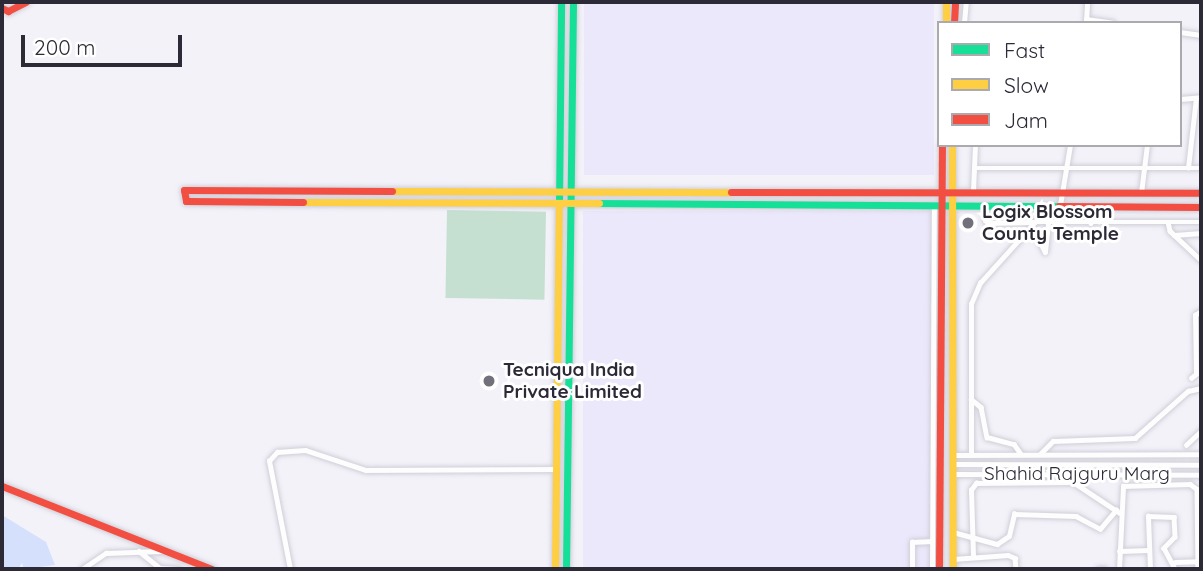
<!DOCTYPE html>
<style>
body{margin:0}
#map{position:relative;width:1203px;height:571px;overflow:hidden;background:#f3f2f9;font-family:Quicksand,sans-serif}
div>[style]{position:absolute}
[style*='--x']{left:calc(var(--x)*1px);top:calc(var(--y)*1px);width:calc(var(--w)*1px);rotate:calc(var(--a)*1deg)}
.built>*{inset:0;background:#ebe8fc;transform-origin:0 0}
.green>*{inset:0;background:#c5e0d1;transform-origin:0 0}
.water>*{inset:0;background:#d4e0fc}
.roads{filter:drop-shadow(0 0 2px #d0ced7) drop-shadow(0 0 2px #d0ced7)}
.street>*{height:4.5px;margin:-2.25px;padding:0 2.25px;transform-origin:2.25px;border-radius:2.25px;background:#fdfdfe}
.fast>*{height:7px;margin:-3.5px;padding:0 3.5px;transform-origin:3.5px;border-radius:3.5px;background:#16e098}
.slow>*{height:7px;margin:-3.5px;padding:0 3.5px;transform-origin:3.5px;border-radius:3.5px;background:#ffcf43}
.jam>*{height:7px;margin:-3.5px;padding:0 3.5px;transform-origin:3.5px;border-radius:3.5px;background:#f24e42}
.dots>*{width:19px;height:19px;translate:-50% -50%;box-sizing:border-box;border:4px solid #fff;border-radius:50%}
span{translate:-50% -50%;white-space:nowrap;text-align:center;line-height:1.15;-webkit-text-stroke:6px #fff;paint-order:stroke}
.poi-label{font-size:19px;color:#2c2a36;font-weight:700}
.left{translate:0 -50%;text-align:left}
.street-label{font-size:19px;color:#2c2a36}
.frame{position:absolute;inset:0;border:4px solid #2c2a36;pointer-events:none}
.legend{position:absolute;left:937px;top:21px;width:245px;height:126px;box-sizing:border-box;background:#fff;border:2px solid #abaaaf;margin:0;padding:9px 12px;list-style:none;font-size:21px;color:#2c2a36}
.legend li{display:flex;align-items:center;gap:14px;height:35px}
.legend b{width:35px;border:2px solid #abaaaf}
.scale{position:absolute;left:21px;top:35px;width:161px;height:32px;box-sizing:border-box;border:4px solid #2c2a36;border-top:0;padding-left:9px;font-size:21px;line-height:24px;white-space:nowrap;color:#2c2a36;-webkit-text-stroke:5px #fff;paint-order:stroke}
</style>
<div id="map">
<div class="built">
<div style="left:584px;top:2px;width:350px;height:173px"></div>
<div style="left:583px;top:211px;width:348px;height:358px"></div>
</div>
<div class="green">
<div style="left:447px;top:210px;width:99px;height:88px;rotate:1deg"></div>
</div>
<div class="water">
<div style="clip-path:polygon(2px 515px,46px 542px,55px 565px,24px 569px,22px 563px,18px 569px,2px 569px)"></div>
</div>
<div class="roads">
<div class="street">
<div style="--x:1086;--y:19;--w:27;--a:8"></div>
<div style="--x:964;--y:23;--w:21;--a:-85"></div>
<div style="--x:1086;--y:23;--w:21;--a:-87"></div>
<div style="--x:1180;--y:32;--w:21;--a:8"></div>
<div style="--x:1180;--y:99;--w:21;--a:-5"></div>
<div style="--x:974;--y:168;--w:227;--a:0"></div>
<div style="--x:1188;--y:168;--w:70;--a:-83.5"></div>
<div style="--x:973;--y:191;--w:46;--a:-87.5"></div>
<div style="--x:1141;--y:193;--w:48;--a:-82.9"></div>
<div style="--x:1060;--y:205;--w:61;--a:-80.5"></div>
<div style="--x:1091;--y:206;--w:17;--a:90"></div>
<div style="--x:985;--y:221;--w:15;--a:-86"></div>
<div style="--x:1099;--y:222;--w:102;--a:0"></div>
<div style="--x:1168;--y:222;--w:9;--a:77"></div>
<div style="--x:1170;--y:231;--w:42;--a:43.1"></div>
<div style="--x:987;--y:223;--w:47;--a:-1.2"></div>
<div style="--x:1032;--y:225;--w:30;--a:64"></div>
<div style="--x:1045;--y:252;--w:30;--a:-84"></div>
<div style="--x:1174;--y:235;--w:27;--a:-4"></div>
<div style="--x:1191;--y:378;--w:6;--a:-39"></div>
<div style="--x:1196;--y:374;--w:59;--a:-91"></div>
<div style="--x:1195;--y:315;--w:7;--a:-34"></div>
<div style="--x:971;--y:399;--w:13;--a:39"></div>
<div style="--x:981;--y:407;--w:31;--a:79"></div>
<div style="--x:987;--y:437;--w:28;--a:15"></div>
<div style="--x:1014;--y:444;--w:12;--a:55"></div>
<div style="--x:1186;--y:445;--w:21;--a:-43"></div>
<div style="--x:1040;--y:454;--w:18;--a:-45"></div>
<div style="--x:1053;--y:441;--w:82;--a:-2.1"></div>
<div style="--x:1135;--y:438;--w:71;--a:-41.6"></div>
<div style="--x:1188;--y:391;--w:13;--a:-13"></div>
<div style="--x:952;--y:455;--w:249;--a:-0.2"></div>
<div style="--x:971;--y:455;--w:151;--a:-90"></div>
<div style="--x:971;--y:304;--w:23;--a:-67"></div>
<div style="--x:980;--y:283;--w:82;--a:-48"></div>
<div style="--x:1035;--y:222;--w:64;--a:0"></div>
<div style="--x:1099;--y:222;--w:15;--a:-90"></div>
<div style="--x:953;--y:464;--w:248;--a:0.2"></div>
<div style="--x:954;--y:474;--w:247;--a:0.2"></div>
<div style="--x:953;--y:532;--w:46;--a:15.3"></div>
<div style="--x:997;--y:544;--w:14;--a:-34"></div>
<div style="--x:1009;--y:536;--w:23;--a:-77"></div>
<div style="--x:1014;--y:514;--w:62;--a:1.8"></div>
<div style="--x:1076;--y:516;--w:27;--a:28"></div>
<div style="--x:1100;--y:529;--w:25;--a:-50"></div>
<div style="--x:139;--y:551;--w:27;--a:39"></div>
<div style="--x:160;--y:568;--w:19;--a:3"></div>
<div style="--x:1119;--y:551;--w:30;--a:-2"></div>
<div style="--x:973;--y:555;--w:65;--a:-91.8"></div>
<div style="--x:971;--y:490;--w:9;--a:-54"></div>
<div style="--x:976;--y:483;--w:97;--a:-0.6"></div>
<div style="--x:1073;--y:482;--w:56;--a:33.4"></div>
<div style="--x:953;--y:559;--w:55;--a:-4.2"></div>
<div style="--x:1008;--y:555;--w:8;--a:23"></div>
<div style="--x:1015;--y:558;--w:11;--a:85"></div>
<div style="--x:1175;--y:562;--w:23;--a:-2"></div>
<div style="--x:82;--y:569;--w:29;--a:-34"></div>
<div style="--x:106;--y:553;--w:55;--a:-2.1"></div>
<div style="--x:290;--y:569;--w:110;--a:-101"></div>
<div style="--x:269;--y:461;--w:12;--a:-48"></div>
<div style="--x:277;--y:452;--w:28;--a:-4"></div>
<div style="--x:305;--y:450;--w:64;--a:18.2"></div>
<div style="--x:366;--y:470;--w:190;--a:-0.3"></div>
<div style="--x:912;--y:569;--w:27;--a:-90"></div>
<div style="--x:912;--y:542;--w:20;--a:-3"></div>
<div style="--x:932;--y:569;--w:363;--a:-89.7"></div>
<div style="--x:1098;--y:569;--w:8;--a:0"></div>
<div style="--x:1119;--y:569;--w:83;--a:-87.2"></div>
<div style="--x:1123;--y:486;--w:67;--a:-1.7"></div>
<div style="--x:1190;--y:484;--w:9;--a:36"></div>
<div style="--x:1197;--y:489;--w:80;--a:89.3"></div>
<div style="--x:1150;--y:569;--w:53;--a:-92.2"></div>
<div style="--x:1148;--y:516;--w:26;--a:2"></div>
<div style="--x:1174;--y:517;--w:20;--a:87"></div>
<div style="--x:1175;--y:537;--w:16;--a:135"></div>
<div style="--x:1164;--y:548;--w:24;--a:62"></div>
</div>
<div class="fast">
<div style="--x:599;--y:203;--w:460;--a:0.4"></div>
<div style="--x:559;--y:205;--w:203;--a:-89.4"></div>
<div style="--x:566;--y:569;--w:567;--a:-89.29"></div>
</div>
<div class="slow">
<div style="--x:946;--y:2;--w:21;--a:90"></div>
<div style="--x:952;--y:145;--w:424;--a:89.9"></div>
<div style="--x:392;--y:191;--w:339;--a:0.2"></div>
<div style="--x:303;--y:202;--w:296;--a:0.2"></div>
<div style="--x:555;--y:569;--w:364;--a:-89.4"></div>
</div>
<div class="jam">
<div style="--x:2;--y:8;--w:7;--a:27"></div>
<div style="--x:8;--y:11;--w:20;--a:-27"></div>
<div style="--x:954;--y:23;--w:21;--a:-87"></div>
<div style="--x:731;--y:192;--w:470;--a:0.1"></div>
<div style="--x:303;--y:202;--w:117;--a:-179.5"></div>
<div style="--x:186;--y:201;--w:11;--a:-100"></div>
<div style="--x:184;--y:190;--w:208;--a:0.3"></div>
<div style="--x:1059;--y:206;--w:142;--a:0.4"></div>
<div style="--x:2;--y:486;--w:226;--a:21.6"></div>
<div style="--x:939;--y:569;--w:424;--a:-89.6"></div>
</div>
</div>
<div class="dots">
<div style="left:968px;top:223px;background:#72707a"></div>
<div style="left:489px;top:381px;background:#72707a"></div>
</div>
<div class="poi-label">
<span class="left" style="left:982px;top:223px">Logix Blossom<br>County Temple</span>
<span class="left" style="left:503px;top:381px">Tecniqua India<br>Private Limited</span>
</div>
<div class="street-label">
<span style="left:1077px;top:474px">Shahid Rajguru Marg</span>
</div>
<div class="frame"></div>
<ul class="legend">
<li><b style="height:9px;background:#16e098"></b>Fast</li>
<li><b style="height:9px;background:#ffcf43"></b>Slow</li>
<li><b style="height:9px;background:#f24e42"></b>Jam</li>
</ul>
<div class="scale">200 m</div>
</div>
